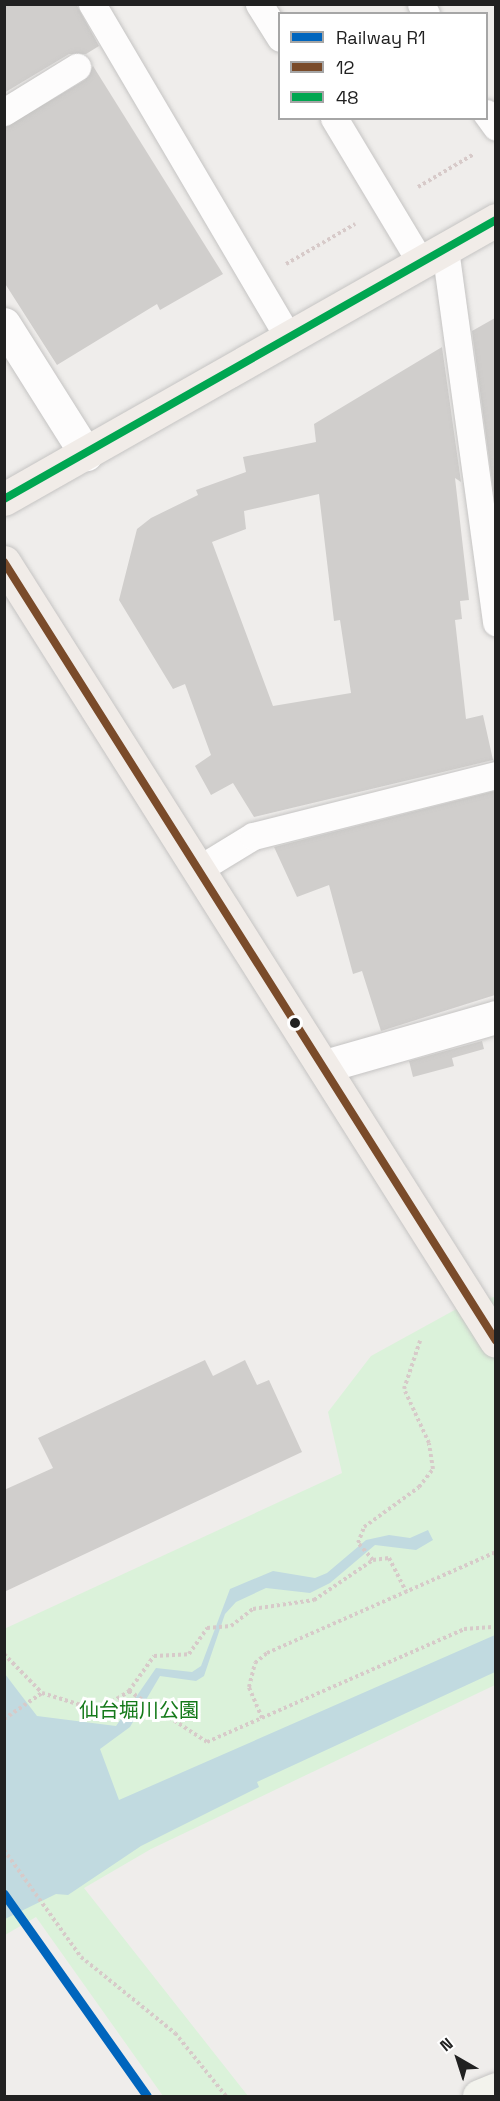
<!DOCTYPE html>
<meta charset="utf-8">
<style>
body{margin:0}
#map{position:relative;width:500px;height:2101px;overflow:hidden;background:#efedeb;font-family:"Space Grotesk","Noto Sans JP",sans-serif}
div>[style]{position:absolute}
[style*='--x']{left:calc(var(--x)*1px);top:calc(var(--y)*1px);width:calc(var(--w)*1px);rotate:calc(var(--a)*1deg)}
.park>*{inset:0;background:#dbf2da}
.water>*{inset:0;background:#c1dae0}
.building>*{inset:0;background:#d0cecc}
.path>*{height:4px;margin-top:-2px;transform-origin:0;background:repeating-linear-gradient(90deg,#d7cac9 0 3px,transparent 0 6px)}
.roads{filter:drop-shadow(0 0 2px #c5c4c3) drop-shadow(0 0 2px #c5c4c3)}
.lane>*{height:27px;margin:-13.5px;padding:0 13.5px;transform-origin:13.5px;border-radius:13.5px;background:#fdfcfc}
.street>*{height:33px;margin:-16.5px;padding:0 16.5px;transform-origin:16.5px;border-radius:16.5px;background:#fdfcfc}
.secondary>*{height:33px;margin:-16.5px;padding:0 16.5px;transform-origin:16.5px;border-radius:16.5px;background:#f3f3ed}
.primary>*{height:33px;margin:-16.5px;padding:0 16.5px;transform-origin:16.5px;border-radius:16.5px;background:#f1ece8}
.bus-1>*{height:8px;margin:-4px;padding:0 4px;transform-origin:4px;border-radius:4px;background:#7a4b2a}
.bus-2>*{height:8px;margin:-4px;padding:0 4px;transform-origin:4px;border-radius:4px;background:#00a651}
.rail-1>*{height:9px;margin:-4.5px;padding:0 4.5px;transform-origin:4.5px;border-radius:4.5px;background:#0065bd}
.dots>*{width:16px;height:16px;translate:-50% -50%;box-sizing:border-box;border:3px solid #fff;border-radius:50%}
span{translate:-50% -50%;white-space:nowrap;text-align:center;line-height:1.15;-webkit-text-stroke:6px #fff;paint-order:stroke}
.park-label{font-size:20px;color:#157a1a}
.frame{position:absolute;inset:0;border:6px solid #212121;pointer-events:none}
.legend{position:absolute;left:278px;top:12px;width:210px;height:108px;box-sizing:border-box;background:#fff;border:2px solid #a6a6a6;margin:0;padding:8px 10px;list-style:none;font-size:18px;color:#212121}
.legend li{display:flex;align-items:center;gap:12px;height:30px}
.legend b{width:30px;border:2px solid #a6a6a6}
.north{position:absolute;left:428px;top:2029px;width:60px;height:60px;-webkit-text-stroke:4px #fff;paint-order:stroke;rotate:321deg;font-size:16px;font-weight:700;line-height:24px;text-align:center;color:#212121}
.north::after{content:'';display:block;margin:auto;width:21px;height:27px;background:#212121;clip-path:polygon(50% 0,100% 100%,50% 72%,0 100%)}
</style>
<div id="map">
<div class="park">
<div style="clip-path:polygon(495px 1297px,495px 1685px,151px 1849px,84px 1888px,248px 2096px,163px 2096px,36px 1917px,5px 1935px,4px 1629px,342px 1473px,328px 1412px,371px 1356px,471px 1301px)"></div>
</div>
<div class="water">
<div style="clip-path:polygon(428px 1530px,433px 1540px,416px 1550px,375px 1545px,330px 1583px,310px 1593px,266px 1588px,236px 1602px,225px 1614px,204px 1676px,196px 1681px,160px 1676px,130px 1727px,100px 1749px,119px 1800px,495px 1635px,495px 1672px,257px 1782px,259px 1787px,141px 1846px,68px 1895px,56px 1894px,5px 1919px,5px 1674px,37px 1716px,116px 1726px,156px 1668px,192px 1672px,201px 1666px,230px 1589px,273px 1571px,315px 1578px,327px 1573px,366px 1540px,389px 1535px,410px 1538px)"></div>
</div>
<div class="building">
<div style="clip-path:polygon(4px 4px,76px 4px,99px 46px,86px 54px,69px 54px,4px 93px)"></div>
<div style="clip-path:polygon(93px 66px,223px 274px,160px 310px,157px 304px,57px 365px,4px 282px,4px 128px,85px 80px)"></div>
<div style="clip-path:polygon(495px 318px,495px 503px,472px 331px)"></div>
<div style="clip-path:polygon(evenodd,442px 347px,461px 482px,455px 478px,469px 600px,460px 601px,462px 619px,455px 620px,466px 719px,483px 715px,493px 760px,254px 817px,233px 783px,211px 795px,195px 766px,211px 755px,185px 684px,173px 689px,119px 600px,137px 529px,151px 518px,198px 495px,196px 490px,246px 472px,243px 457px,316px 442px,314px 424px,442px 347px,319px 494px,334px 621px,340px 620px,351px 693px,273px 706px,212px 542px,246px 529px,244px 511px,319px 494px)"></div>
<div style="clip-path:polygon(495px 791px,495px 995px,381px 1031px,362px 971px,353px 974px,329px 885px,297px 897px,274px 847px)"></div>
<div style="clip-path:polygon(482px 1041px,484px 1049px,452px 1058px,454px 1066px,413px 1077px,409px 1061px)"></div>
<div style="clip-path:polygon(205px 1360px,213px 1376px,245px 1360px,257px 1385px,269px 1380px,302px 1452px,4px 1592px,4px 1490px,53px 1468px,38px 1438px)"></div>
</div>
<div class="path">
<div style="--x:418;--y:187;--w:65;--a:-30.5"></div>
<div style="--x:286;--y:264;--w:80;--a:-30.1"></div>
<div style="--x:373;--y:1560;--w:23;--a:-131"></div>
<div style="--x:358;--y:1543;--w:17;--a:-69"></div>
<div style="--x:364;--y:1527;--w:68;--a:-36"></div>
<div style="--x:419;--y:1487;--w:23;--a:-52"></div>
<div style="--x:433;--y:1469;--w:26;--a:-99"></div>
<div style="--x:429;--y:1443;--w:60;--a:-114.8"></div>
<div style="--x:404;--y:1389;--w:51;--a:-71.6"></div>
<div style="--x:4;--y:1654;--w:54;--a:45.7"></div>
<div style="--x:42;--y:1693;--w:44;--a:17.2"></div>
<div style="--x:84;--y:1706;--w:23;--a:-2"></div>
<div style="--x:107;--y:1705;--w:26;--a:-32"></div>
<div style="--x:129;--y:1691;--w:43;--a:-54.5"></div>
<div style="--x:154;--y:1656;--w:35;--a:-3"></div>
<div style="--x:189;--y:1654;--w:32;--a:-55"></div>
<div style="--x:207;--y:1628;--w:24;--a:-5"></div>
<div style="--x:231;--y:1626;--w:28;--a:-38"></div>
<div style="--x:253;--y:1609;--w:62;--a:-8.4"></div>
<div style="--x:314;--y:1600;--w:71;--a:-34.1"></div>
<div style="--x:373;--y:1560;--w:16;--a:-7"></div>
<div style="--x:389;--y:1558;--w:38;--a:63"></div>
<div style="--x:129;--y:1691;--w:93;--a:33.2"></div>
<div style="--x:207;--y:1742;--w:281;--a:-23.7"></div>
<div style="--x:464;--y:1629;--w:32;--a:-4"></div>
<div style="--x:262;--y:1718;--w:34;--a:-113"></div>
<div style="--x:249;--y:1687;--w:25;--a:-76"></div>
<div style="--x:255;--y:1663;--w:16;--a:-40"></div>
<div style="--x:267;--y:1653;--w:250;--a:-23.8"></div>
<div style="--x:4;--y:1719;--w:46;--a:-34.4"></div>
<div style="--x:4;--y:1850;--w:132;--a:54.3"></div>
<div style="--x:81;--y:1957;--w:121;--a:39"></div>
<div style="--x:175;--y:2033;--w:81;--a:51"></div>
</div>
<div class="roads">
<div class="lane">
<div style="--x:92;--y:4;--w:388;--a:59.5"></div>
<div style="--x:259;--y:4;--w:40;--a:58"></div>
<div style="--x:421;--y:4;--w:11;--a:63"></div>
<div style="--x:4;--y:112;--w:86;--a:-31.7"></div>
<div style="--x:486;--y:113;--w:17;--a:54"></div>
<div style="--x:334;--y:118;--w:169;--a:59"></div>
<div style="--x:445;--y:249;--w:377;--a:82.2"></div>
<div style="--x:199;--y:869;--w:63;--a:-31.4"></div>
<div style="--x:253;--y:836;--w:251;--a:-14.1"></div>
</div>
<div class="street">
<div style="--x:4;--y:324;--w:154;--a:57.8"></div>
<div style="--x:325;--y:1066;--w:178;--a:-16"></div>
</div>
<div class="secondary">
<div style="--x:479;--y:2096;--w:18;--a:-22"></div>
</div>
<div class="primary">
<div style="--x:4;--y:499;--w:566;--a:-29.56"></div>
<div style="--x:4;--y:562;--w:921;--a:57.72"></div>
</div>
</div>
<div class="bus-1">
<div style="--x:4;--y:562;--w:921;--a:57.72"></div>
</div>
<div class="bus-2">
<div style="--x:4;--y:499;--w:566;--a:-29.56"></div>
</div>
<div class="rail-1">
<div style="--x:4;--y:1894;--w:247;--a:54.7"></div>
</div>
<div class="dots">
<div style="left:295px;top:1023px;background:#212121"></div>
</div>
<div class="park-label">
<span style="left:139px;top:1710px">仙台堀川公園</span>
</div>
<div class="frame"></div>
<ul class="legend">
<li><b style="height:8px;background:#0065bd"></b>Railway R1</li>
<li><b style="height:8px;background:#7a4b2a"></b>12</li>
<li><b style="height:8px;background:#00a651"></b>48</li>
</ul>
<div class="north">N</div>
</div>
